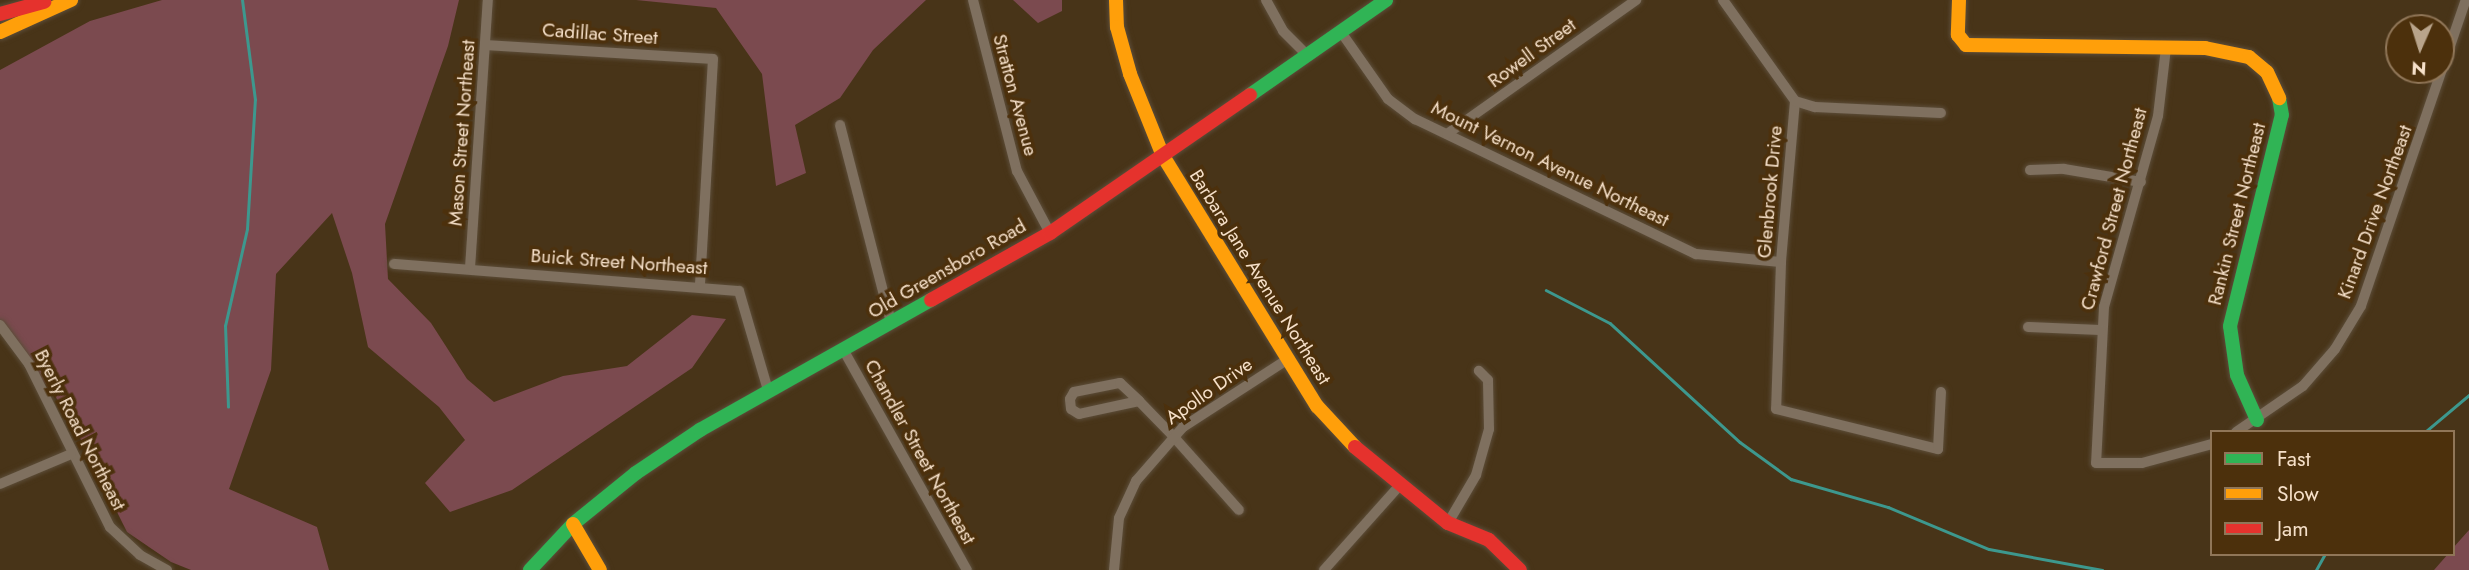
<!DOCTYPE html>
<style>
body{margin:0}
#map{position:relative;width:2469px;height:570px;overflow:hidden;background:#483418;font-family:Jost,sans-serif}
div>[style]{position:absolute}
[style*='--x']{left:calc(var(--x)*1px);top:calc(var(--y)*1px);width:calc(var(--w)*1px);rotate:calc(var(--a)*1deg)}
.green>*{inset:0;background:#7b4a4f}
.stream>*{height:2.5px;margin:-1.25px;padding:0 1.25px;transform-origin:1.25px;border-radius:1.25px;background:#3d988e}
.roads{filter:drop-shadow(0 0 2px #5c4d39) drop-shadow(0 0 2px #5c4d39)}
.street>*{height:10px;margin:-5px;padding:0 5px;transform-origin:5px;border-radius:5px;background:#7f705f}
.fast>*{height:14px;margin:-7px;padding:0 7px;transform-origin:7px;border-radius:7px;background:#30b455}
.slow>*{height:14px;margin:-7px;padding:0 7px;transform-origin:7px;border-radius:7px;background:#ff9f0a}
.jam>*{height:14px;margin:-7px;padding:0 7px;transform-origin:7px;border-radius:7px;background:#e5322d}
span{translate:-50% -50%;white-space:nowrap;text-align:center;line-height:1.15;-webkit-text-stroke:7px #4c300c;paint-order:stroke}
.street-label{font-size:19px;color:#f6e0c9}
.legend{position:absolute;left:2210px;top:430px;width:245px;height:126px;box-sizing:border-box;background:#4c300c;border:2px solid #907658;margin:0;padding:9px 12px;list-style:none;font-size:21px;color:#f6e0c9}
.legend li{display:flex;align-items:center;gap:14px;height:35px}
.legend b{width:35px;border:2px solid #907658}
.north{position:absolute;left:2385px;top:14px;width:70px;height:70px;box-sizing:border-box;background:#4c300c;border:2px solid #907658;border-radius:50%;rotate:183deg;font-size:19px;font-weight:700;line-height:28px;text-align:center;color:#f6e0c9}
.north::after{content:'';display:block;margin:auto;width:24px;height:32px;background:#b9a48b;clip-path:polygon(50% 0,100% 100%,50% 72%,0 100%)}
</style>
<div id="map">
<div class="green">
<div style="clip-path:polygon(162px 0,459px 0,448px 46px,385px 224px,388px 279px,431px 323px,467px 379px,494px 402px,563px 376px,627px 366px,692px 315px,726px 319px,692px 368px,512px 490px,450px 512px,425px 483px,465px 440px,439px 407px,368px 347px,352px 273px,332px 213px,276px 274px,271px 370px,229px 489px,317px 527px,329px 570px,191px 570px,171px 562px,127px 532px,67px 412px,0 325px,0 70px,90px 21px)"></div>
<div style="clip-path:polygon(636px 0,926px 0,873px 50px,840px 98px,795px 125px,806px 173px,776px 186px,762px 74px,716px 8px)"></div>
<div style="clip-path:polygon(1013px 0,1062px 0,1062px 11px,1038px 23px)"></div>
<div style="clip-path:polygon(2469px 530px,2469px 570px,2434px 570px,2448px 554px,2453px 554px,2453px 548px)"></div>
</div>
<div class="stream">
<div style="--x:1546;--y:290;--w:72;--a:27.3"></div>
<div style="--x:1610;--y:323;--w:176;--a:42.5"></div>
<div style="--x:1740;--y:442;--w:63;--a:36"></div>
<div style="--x:1791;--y:479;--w:101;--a:16.1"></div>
<div style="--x:1888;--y:507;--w:109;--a:22.6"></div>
<div style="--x:1989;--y:549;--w:115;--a:10.5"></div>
<div style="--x:228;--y:407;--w:81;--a:-92.1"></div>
<div style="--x:225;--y:326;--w:99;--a:-77.2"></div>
<div style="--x:247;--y:229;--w:129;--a:-86.5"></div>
<div style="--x:255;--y:100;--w:101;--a:-97.4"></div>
<div style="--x:2425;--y:432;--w:57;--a:-40.1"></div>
<div style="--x:2316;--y:570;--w:18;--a:-61"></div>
</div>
<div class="roads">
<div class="street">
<div style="--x:973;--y:0;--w:177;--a:75.6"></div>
<div style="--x:1017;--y:171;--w:70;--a:62"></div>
<div style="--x:1266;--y:0;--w:35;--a:61"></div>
<div style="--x:1283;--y:31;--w:34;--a:45"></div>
<div style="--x:1723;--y:0;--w:124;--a:54.5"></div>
<div style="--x:1795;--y:101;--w:162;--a:95"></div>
<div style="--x:1781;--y:262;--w:147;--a:91.9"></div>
<div style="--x:1776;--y:409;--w:167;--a:13.9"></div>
<div style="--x:1938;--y:449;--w:57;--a:-87"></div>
<div style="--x:1341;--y:32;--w:82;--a:55"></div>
<div style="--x:1388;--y:99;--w:34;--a:37"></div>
<div style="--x:1415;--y:119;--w:312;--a:25.7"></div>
<div style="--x:1696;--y:254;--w:85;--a:5.4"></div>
<div style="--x:486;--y:45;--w:227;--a:3.5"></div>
<div style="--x:713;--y:59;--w:226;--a:93.3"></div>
<div style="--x:2166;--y:48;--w:68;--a:96.7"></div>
<div style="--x:2158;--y:116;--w:198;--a:105.8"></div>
<div style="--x:2104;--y:307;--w:156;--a:92.9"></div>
<div style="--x:2096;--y:463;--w:46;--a:0"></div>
<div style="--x:2142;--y:463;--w:73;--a:-15.2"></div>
<div style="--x:1795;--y:101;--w:21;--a:17"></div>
<div style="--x:1815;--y:107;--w:126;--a:2.7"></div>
<div style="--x:840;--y:125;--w:203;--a:75.5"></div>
<div style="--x:1447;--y:134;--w:232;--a:-35.3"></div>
<div style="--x:2030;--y:170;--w:34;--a:-2"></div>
<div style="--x:2064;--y:169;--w:78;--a:9.6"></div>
<div style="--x:394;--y:264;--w:346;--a:4.5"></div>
<div style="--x:739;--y:291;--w:103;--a:73.7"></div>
<div style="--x:470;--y:268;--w:269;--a:-86.2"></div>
<div style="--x:0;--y:325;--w:49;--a:53.4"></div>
<div style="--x:29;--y:364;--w:182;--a:63.6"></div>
<div style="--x:110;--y:527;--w:41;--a:43"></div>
<div style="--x:140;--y:555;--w:31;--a:29"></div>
<div style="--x:2028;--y:327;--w:73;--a:2.4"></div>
<div style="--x:844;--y:351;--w:251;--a:60.7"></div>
<div style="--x:1139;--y:401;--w:61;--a:167.8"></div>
<div style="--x:1079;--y:414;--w:9;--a:-148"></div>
<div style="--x:1071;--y:409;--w:10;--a:-96"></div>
<div style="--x:1070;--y:399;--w:8;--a:-60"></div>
<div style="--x:1074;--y:392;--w:47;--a:-11.1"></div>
<div style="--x:1120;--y:383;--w:26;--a:43"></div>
<div style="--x:1139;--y:401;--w:49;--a:45.8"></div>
<div style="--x:1173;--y:436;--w:99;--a:48.3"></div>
<div style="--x:2236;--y:432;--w:81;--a:-34.5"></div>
<div style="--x:2303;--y:386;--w:49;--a:-49.1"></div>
<div style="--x:2335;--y:349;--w:50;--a:-58.8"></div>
<div style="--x:2361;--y:306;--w:324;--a:-71.1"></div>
<div style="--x:0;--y:484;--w:77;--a:-22.9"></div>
<div style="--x:1448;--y:523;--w:56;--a:-59.7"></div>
<div style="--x:1476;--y:475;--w:48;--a:-74.2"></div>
<div style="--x:1489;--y:429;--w:49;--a:-91.2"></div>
<div style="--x:1488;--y:380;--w:13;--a:-135"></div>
<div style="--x:1114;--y:570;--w:52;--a:-84.5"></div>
<div style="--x:1119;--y:518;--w:41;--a:-65.3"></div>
<div style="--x:1136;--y:481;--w:72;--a:-49"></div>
<div style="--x:1183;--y:427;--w:121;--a:-32.9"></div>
<div style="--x:1324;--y:570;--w:114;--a:-48.2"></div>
</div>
<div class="fast">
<div style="--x:1250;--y:95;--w:166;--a:-34.9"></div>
<div style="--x:2257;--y:420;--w:49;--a:-114"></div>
<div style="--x:2237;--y:375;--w:49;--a:-98.1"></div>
<div style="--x:2230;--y:326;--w:217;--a:-76.2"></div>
<div style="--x:2282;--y:115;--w:17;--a:-100"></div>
<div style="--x:530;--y:570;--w:63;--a:-46.9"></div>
<div style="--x:573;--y:524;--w:81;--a:-39"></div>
<div style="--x:636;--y:473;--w:77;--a:-33.9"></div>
<div style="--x:700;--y:430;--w:265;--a:-29.4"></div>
</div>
<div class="slow">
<div style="--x:1116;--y:0;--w:27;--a:88"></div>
<div style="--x:1117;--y:27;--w:49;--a:74.5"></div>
<div style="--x:1130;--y:74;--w:88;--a:68.1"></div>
<div style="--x:1163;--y:156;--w:294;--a:58.4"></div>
<div style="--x:1317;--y:406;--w:56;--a:47.2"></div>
<div style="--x:1959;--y:0;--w:35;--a:92"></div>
<div style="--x:1958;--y:35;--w:13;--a:51"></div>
<div style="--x:1966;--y:45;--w:239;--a:0.7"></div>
<div style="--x:2205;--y:48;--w:45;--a:11.6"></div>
<div style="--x:2249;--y:57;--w:23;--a:40"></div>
<div style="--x:2267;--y:72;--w:29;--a:65"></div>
<div style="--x:0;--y:32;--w:78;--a:-24.3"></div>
<div style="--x:573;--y:524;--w:53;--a:59.6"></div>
</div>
<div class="jam">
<div style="--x:0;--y:14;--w:46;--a:-15.3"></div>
<div style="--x:931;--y:300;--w:137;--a:-29.4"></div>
<div style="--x:1050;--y:233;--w:243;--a:-34.6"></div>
<div style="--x:1355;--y:447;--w:120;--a:39.3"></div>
<div style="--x:1448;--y:523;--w:44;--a:22.5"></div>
<div style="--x:1489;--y:540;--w:43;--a:44.1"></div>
</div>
</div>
<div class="street-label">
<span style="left:600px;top:34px;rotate:4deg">Cadillac Street</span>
<span style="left:1532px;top:53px;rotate:-36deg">Rowell Street</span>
<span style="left:1015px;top:95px;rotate:75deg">Stratton Avenue</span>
<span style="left:462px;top:133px;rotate:-86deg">Mason Street Northeast</span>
<span style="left:1550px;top:164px;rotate:26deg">Mount Vernon Avenue Northeast</span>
<span style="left:1770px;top:192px;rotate:-85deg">Glenbrook Drive</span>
<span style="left:2114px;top:209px;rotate:-75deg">Crawford Street Northeast</span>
<span style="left:2375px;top:212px;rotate:-70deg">Kinard Drive Northeast</span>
<span style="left:2237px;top:214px;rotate:-76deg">Rankin Street Northeast</span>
<span style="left:619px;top:262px;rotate:4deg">Buick Street Northeast</span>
<span style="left:947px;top:269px;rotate:-30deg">Old Greensboro Road</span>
<span style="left:1260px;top:277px;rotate:58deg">Barbara Jane Avenue Northeast</span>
<span style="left:1209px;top:391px;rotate:-35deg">Apollo Drive</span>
<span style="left:80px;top:430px;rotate:63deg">Byerly Road Northeast</span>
<span style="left:920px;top:452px;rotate:61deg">Chandler Street Northeast</span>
</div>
<ul class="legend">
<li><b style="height:9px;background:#30b455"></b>Fast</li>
<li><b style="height:9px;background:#ff9f0a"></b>Slow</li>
<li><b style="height:9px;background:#e5322d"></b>Jam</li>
</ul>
<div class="north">N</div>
</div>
